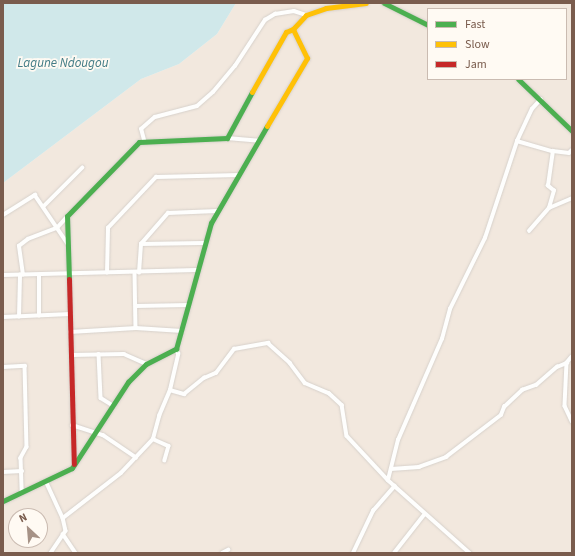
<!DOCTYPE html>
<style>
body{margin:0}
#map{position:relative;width:575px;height:556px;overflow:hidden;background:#f9f5f0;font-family:"Source Sans 3",sans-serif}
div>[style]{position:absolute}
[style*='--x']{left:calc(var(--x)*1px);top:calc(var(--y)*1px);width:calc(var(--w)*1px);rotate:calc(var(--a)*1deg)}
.residential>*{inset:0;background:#f2e8de}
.water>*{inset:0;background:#d0e8ea}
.roads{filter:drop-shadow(0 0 1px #d7d1cb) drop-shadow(0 0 1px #d7d1cb)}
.street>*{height:3.5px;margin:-1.75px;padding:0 1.75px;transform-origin:1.75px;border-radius:1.75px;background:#fefefd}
.fast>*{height:5px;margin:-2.5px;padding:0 2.5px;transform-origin:2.5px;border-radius:2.5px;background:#4caf50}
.slow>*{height:5px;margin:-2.5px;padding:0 2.5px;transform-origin:2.5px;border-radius:2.5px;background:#ffc107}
.jam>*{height:5px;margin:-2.5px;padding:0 2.5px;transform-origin:2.5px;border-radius:2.5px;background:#c62828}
span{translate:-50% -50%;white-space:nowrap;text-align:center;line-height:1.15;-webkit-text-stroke:3.5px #fffaf3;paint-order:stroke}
.water-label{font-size:13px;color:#437c86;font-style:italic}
.frame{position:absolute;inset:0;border:4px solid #7a5c4d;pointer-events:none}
.legend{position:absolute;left:427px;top:8px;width:140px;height:72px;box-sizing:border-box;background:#fffaf3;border:1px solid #cabbb1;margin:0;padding:5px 7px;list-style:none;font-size:12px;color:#7a5c4d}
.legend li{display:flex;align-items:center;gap:8px;height:20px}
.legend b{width:20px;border:1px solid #cabbb1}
.north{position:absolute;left:8px;top:508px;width:40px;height:40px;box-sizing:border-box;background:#fffaf3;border:1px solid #cabbb1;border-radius:50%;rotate:334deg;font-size:11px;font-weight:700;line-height:16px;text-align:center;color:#7a5c4d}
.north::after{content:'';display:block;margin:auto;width:14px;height:18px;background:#a69286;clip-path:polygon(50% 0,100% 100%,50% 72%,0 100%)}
</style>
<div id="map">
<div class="residential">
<div style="clip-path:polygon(evenodd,236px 3px,572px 3px,572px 553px,3px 553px,3px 183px,141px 79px,179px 64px,217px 34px,236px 3px,428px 9px,566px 9px,566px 79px,428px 79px,428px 9px,236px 3px,16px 516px,40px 516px,40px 540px,16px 540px,16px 516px)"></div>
</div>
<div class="water">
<div style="clip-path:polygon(3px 3px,236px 3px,217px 34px,179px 64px,141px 79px,3px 183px)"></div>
</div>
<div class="roads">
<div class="street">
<div style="--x:227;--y:138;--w:32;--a:5"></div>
<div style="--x:144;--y:140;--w:11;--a:-105"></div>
<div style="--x:141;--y:129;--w:18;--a:-41"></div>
<div style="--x:155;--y:117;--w:43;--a:-14.7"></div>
<div style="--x:197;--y:106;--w:21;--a:-41"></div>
<div style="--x:213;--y:92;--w:34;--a:-50"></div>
<div style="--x:235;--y:66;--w:55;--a:-56.9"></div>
<div style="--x:265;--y:20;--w:12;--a:-31"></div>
<div style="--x:275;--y:14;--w:19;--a:-9"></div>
<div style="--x:294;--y:11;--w:13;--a:18"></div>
<div style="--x:517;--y:141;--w:37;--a:16"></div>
<div style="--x:553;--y:151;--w:16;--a:7"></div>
<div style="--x:569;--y:153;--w:4;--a:-45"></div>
<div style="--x:44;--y:206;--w:54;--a:-45"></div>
<div style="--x:549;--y:208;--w:18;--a:-74"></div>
<div style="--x:554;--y:191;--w:8;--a:-140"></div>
<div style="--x:548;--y:186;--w:35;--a:-82"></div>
<div style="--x:3;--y:215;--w:38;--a:-32"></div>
<div style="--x:35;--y:195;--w:59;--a:56"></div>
<div style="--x:529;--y:231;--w:30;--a:-49"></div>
<div style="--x:549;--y:208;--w:25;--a:-23"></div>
<div style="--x:141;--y:244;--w:41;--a:-48.9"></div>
<div style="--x:168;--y:213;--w:49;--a:-2.3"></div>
<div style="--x:107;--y:273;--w:45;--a:-88.7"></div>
<div style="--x:108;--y:228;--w:70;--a:-46.7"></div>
<div style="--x:156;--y:177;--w:83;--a:-1.4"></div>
<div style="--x:135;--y:273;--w:55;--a:89"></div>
<div style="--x:139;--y:273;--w:29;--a:-86"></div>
<div style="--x:141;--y:244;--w:62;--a:-0.9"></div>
<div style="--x:3;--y:275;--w:193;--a:-1.5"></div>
<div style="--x:23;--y:275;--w:29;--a:-98"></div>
<div style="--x:19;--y:246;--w:11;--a:-38"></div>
<div style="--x:28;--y:239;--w:31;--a:-21"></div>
<div style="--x:57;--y:228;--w:15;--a:-48"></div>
<div style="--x:136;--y:306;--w:53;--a:-1.1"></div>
<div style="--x:39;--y:316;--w:40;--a:-90"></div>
<div style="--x:3;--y:317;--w:67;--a:-2.6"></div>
<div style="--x:19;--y:317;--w:42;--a:-88.6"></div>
<div style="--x:70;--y:332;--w:66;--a:-3.5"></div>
<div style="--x:136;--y:328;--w:46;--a:3.7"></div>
<div style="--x:99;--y:354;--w:44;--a:87.4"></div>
<div style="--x:101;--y:398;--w:15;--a:32"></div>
<div style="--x:71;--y:355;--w:53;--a:-1.1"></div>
<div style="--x:124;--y:354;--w:24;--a:24"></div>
<div style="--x:572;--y:357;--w:8;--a:130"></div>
<div style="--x:567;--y:363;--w:43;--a:92.7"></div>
<div style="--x:565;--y:406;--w:17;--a:65"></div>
<div style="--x:3;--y:367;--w:22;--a:-3"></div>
<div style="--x:25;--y:366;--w:81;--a:88.6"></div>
<div style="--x:27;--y:447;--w:13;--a:119"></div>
<div style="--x:21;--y:458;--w:34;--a:88"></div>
<div style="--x:170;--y:390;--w:15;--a:16"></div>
<div style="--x:184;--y:394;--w:26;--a:-39"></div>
<div style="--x:204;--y:378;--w:13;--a:-23"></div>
<div style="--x:216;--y:373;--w:30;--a:-53"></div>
<div style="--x:234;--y:349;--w:35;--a:-10"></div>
<div style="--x:268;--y:343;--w:30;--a:42"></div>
<div style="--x:290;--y:363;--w:25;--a:53"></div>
<div style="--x:305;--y:383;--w:26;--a:23"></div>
<div style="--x:329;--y:393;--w:18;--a:43"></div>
<div style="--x:342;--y:405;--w:31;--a:81"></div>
<div style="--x:347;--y:436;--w:60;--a:47"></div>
<div style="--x:388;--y:480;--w:110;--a:41.7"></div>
<div style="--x:72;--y:425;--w:33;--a:18"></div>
<div style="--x:103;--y:435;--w:40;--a:34"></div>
<div style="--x:153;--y:439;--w:17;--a:24"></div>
<div style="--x:169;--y:446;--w:15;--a:106"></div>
<div style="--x:391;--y:469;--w:28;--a:-4"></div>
<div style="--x:419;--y:467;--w:29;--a:-20"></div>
<div style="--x:446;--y:457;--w:69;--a:-37.4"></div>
<div style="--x:501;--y:415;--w:9;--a:-69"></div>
<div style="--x:504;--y:407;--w:25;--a:-43"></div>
<div style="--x:522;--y:390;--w:15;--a:-20"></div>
<div style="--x:536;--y:385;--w:28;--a:-41"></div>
<div style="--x:557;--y:367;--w:11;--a:-22"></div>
<div style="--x:3;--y:472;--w:19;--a:-3"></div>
<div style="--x:388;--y:480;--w:41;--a:-76"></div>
<div style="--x:398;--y:440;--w:110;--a:-66.5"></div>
<div style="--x:442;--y:339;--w:31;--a:-75"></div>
<div style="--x:450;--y:309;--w:79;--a:-63.8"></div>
<div style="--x:485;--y:238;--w:102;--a:-71.7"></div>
<div style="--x:517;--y:141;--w:35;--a:-65"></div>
<div style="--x:532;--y:109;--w:13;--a:-48"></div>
<div style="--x:46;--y:481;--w:41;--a:65.3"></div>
<div style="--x:63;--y:518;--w:13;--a:77"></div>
<div style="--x:66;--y:531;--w:27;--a:124"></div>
<div style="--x:63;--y:518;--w:73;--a:-37.8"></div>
<div style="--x:121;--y:473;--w:47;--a:-46.7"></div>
<div style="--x:153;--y:439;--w:24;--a:-75"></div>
<div style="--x:159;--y:416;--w:28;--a:-67"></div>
<div style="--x:170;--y:390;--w:37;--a:-77"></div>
<div style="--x:178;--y:354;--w:5;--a:-112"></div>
<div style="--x:63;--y:534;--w:23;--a:56"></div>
<div style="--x:222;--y:553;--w:7;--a:-27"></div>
<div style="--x:353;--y:553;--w:47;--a:-64.5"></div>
<div style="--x:373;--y:511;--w:33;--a:-49"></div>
<div style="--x:394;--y:553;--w:48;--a:-51.7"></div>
</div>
<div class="fast">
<div style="--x:384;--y:3;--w:49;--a:26.6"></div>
<div style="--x:518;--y:79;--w:75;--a:43.9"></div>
<div style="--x:69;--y:279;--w:63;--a:-91.8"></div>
<div style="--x:67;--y:216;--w:103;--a:-45.8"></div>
<div style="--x:139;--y:142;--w:88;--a:-2.6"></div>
<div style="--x:227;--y:138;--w:52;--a:-61.5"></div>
<div style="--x:3;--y:501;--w:76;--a:-25.6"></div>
<div style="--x:72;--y:468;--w:103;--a:-56.9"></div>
<div style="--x:128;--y:382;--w:25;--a:-45"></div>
<div style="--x:146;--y:364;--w:34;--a:-27"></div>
<div style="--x:176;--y:349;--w:131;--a:-74.5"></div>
<div style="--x:211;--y:223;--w:112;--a:-60"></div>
</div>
<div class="slow">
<div style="--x:252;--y:92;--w:69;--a:-60.5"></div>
<div style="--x:286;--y:32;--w:8;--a:-23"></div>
<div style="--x:267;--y:126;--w:79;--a:-59.5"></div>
<div style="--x:307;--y:58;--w:32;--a:-116"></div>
<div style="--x:293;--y:29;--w:19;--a:-47"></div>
<div style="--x:306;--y:15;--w:21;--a:-19"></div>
<div style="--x:326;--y:8;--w:40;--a:-7.1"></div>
</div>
<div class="jam">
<div style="--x:69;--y:279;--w:185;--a:88.5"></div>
</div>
</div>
<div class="water-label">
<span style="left:63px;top:63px">Lagune Ndougou</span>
</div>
<div class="frame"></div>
<ul class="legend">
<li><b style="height:5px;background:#4caf50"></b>Fast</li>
<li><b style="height:5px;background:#ffc107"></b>Slow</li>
<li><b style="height:5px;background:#c62828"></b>Jam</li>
</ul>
<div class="north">N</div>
</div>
